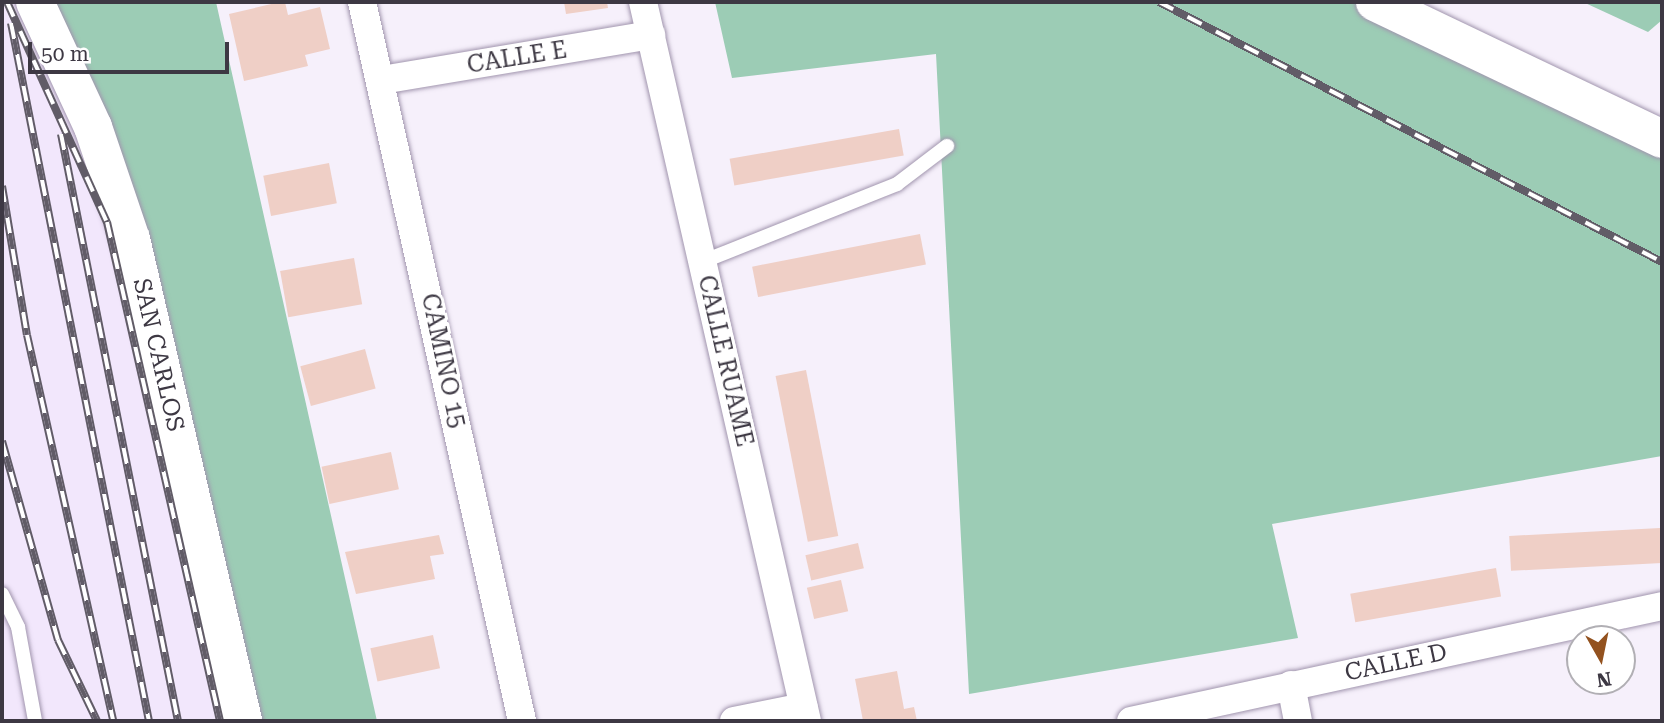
<!DOCTYPE html>
<style>
body{margin:0}
#map{position:relative;width:1664px;height:723px;overflow:hidden;background:#f6f0fb;font-family:"Roboto Serif",serif}
div>[style]{position:absolute}
[style*='--x']{left:calc(var(--x)*1px);top:calc(var(--y)*1px);width:calc(var(--w)*1px);rotate:calc(var(--a)*1deg)}
.built>*{inset:0;background:#f2e7fc}
.green>*{inset:0;background:#9cccb5}
.building>*{inset:0;background:#efcfc6;transform-origin:0 0}
.roads{filter:drop-shadow(0 0 2px #a195ae) drop-shadow(0 0 2px #a195ae)}
.lane>*{height:14px;margin:-7px;padding:0 7px;transform-origin:7px;border-radius:7px;background:#fff}
.street>*{height:28px;margin:-14px;padding:0 14px;transform-origin:14px;border-radius:14px;background:#fff}
.secondary>*{height:38px;margin:-19px;padding:0 19px;transform-origin:19px;border-radius:19px;background:#fff}
.rail>*{height:8px;margin-top:-4px;transform-origin:0;background:repeating-linear-gradient(90deg,#fff 0 16px,#615c67 0 32px);box-sizing:border-box;border-block:2px solid #615c67}
span{translate:-50% -50%;white-space:nowrap;text-align:center;line-height:1.15;-webkit-text-stroke:6px #fff;paint-order:stroke}
.street-label{font-size:24px;color:#3d3843}
.frame{position:absolute;inset:0;border:4px solid #3d3843;pointer-events:none}
.north{position:absolute;left:1566px;top:625px;width:70px;height:70px;box-sizing:border-box;background:#fff;border:2px solid #b1afb4;border-radius:50%;rotate:171deg;font-size:19px;font-weight:700;line-height:28px;text-align:center;color:#3d3843}
.north::after{content:'';display:block;margin:auto;width:24px;height:32px;background:#93521f;clip-path:polygon(50% 0,100% 100%,50% 72%,0 100%)}
.scale{position:absolute;left:28px;top:42px;width:201px;height:32px;box-sizing:border-box;border:4px solid #3d3843;border-top:0;padding-left:9px;font-size:21px;line-height:24px;white-space:nowrap;color:#3d3843;-webkit-text-stroke:5px #fff;paint-order:stroke}
</style>
<div id="map">
<div class="built">
<div style="clip-path:polygon(2px 2px,35px 2px,93px 127px,243px 721px,2px 721px)"></div>
</div>
<div class="green">
<div style="clip-path:polygon(35px 2px,216px 2px,377px 721px,243px 721px,131px 239px)"></div>
<div style="clip-path:polygon(715px 2px,1387px 2px,1662px 136px,1662px 456px,1272px 524px,1298px 638px,969px 694px,936px 54px,732px 78px)"></div>
<div style="clip-path:polygon(1583px 2px,1662px 2px,1662px 20px,1648px 32px)"></div>
</div>
<div class="building">
<div style="clip-path:polygon(280px 2px,285px 2px,288px 15px,320px 7px,330px 49px,305px 55px,308px 66px,244px 81px,229px 14px)"></div>
<div style="clip-path:polygon(564px 2px,607px 2px,608px 8px,566px 14px)"></div>
<div style="left:899px;top:129px;width:27px;height:172px;rotate:80deg"></div>
<div style="left:329px;top:163px;width:41px;height:67px;rotate:79deg"></div>
<div style="left:920px;top:234px;width:31px;height:171px;rotate:79deg"></div>
<div style="left:354px;top:258px;width:47px;height:75px;rotate:80deg"></div>
<div style="left:365px;top:349px;width:41px;height:67px;rotate:75deg"></div>
<div style="left:806px;top:370px;width:169px;height:31px;rotate:79deg"></div>
<div style="left:391px;top:452px;width:38px;height:71px;rotate:78deg"></div>
<div style="left:1660px;top:528px;width:35px;height:151px;rotate:87deg"></div>
<div style="clip-path:polygon(439px 535px,444px 554px,430px 556px,435px 579px,356px 594px,345px 552px)"></div>
<div style="left:858px;top:543px;width:26px;height:54px;rotate:77deg"></div>
<div style="left:1496px;top:568px;width:29px;height:148px;rotate:80deg"></div>
<div style="left:841px;top:580px;width:32px;height:35px;rotate:77deg"></div>
<div style="left:433px;top:635px;width:34px;height:64px;rotate:78deg"></div>
<div style="clip-path:polygon(897px 671px,904px 709px,914px 707px,917px 721px,863px 721px,855px 679px)"></div>
</div>
<div class="roads">
<div class="lane">
<div style="--x:702;--y:262;--w:210;--a:-21.8"></div>
<div style="--x:897;--y:184;--w:63;--a:-37.2"></div>
<div style="--x:2;--y:594;--w:37;--a:64"></div>
<div style="--x:18;--y:627;--w:96;--a:79.7"></div>
</div>
<div class="street">
<div style="--x:362;--y:2;--w:737;--a:77.45"></div>
<div style="--x:643;--y:2;--w:737;--a:77.15"></div>
<div style="--x:382;--y:80;--w:273;--a:-9.5"></div>
<div style="--x:1291;--y:685;--w:37;--a:79"></div>
<div style="--x:734;--y:721;--w:71;--a:-11.3"></div>
<div style="--x:1131;--y:721;--w:543;--a:-12.22"></div>
</div>
<div class="secondary">
<div style="--x:35;--y:2;--w:138;--a:65.1"></div>
<div style="--x:93;--y:127;--w:118;--a:71.3"></div>
<div style="--x:131;--y:239;--w:495;--a:76.9"></div>
<div style="--x:1375;--y:2;--w:318;--a:25.5"></div>
</div>
</div>
<div class="rail">
<div style="--x:7;--y:2;--w:242;--a:65.6"></div>
<div style="--x:107;--y:222;--w:512;--a:77.24"></div>
<div style="--x:1159;--y:2;--w:566;--a:27.33"></div>
<div style="--x:11;--y:23;--w:712;--a:78.82"></div>
<div style="--x:61;--y:134;--w:599;--a:78.73"></div>
<div style="--x:2;--y:186;--w:151;--a:80.5"></div>
<div style="--x:27;--y:335;--w:395;--a:77.4"></div>
<div style="--x:2;--y:441;--w:207;--a:74.3"></div>
<div style="--x:58;--y:640;--w:90;--a:64.3"></div>
</div>
<div class="street-label">
<span style="left:517px;top:58px;rotate:-9deg">CALLE E</span>
<span style="left:158px;top:355px;rotate:77deg">SAN CARLOS</span>
<span style="left:443px;top:361px;rotate:78deg">CAMINO 15</span>
<span style="left:725px;top:361px;rotate:77deg">CALLE RUAME</span>
<span style="left:1396px;top:663px;rotate:-12deg">CALLE D</span>
</div>
<div class="frame"></div>
<div class="north">N</div>
<div class="scale">50 m</div>
</div>
